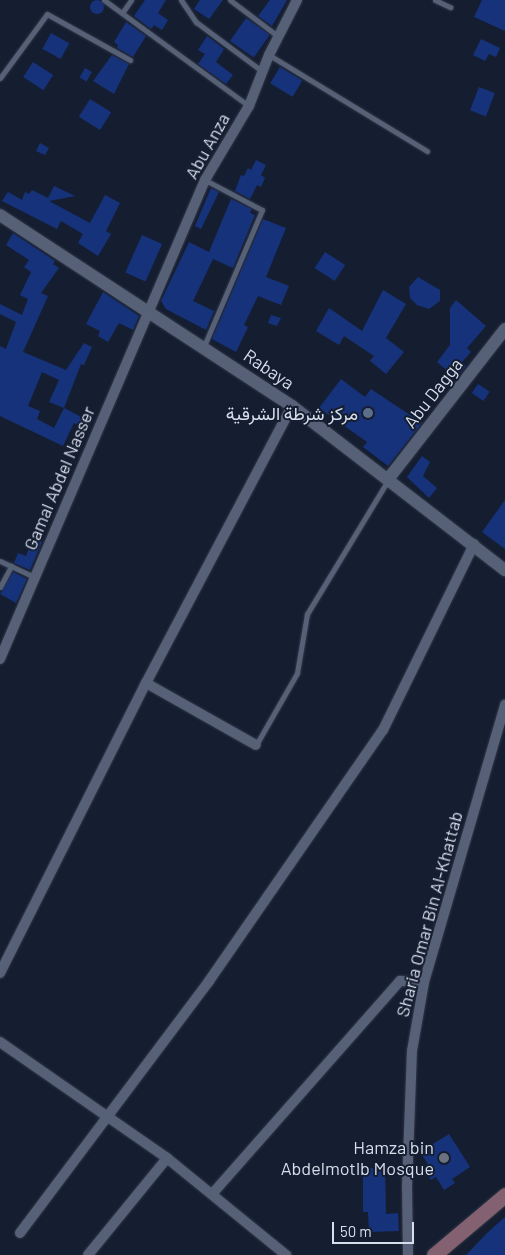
<!DOCTYPE html>
<meta charset="utf-8">
<style>
body{margin:0}
#map{position:relative;width:505px;height:1255px;overflow:hidden;background:#151e31;font-family:Barlow,Vazirmatn,sans-serif}
div>[style]{position:absolute}
[style*='--x']{left:calc(var(--x)*1px);top:calc(var(--y)*1px);width:calc(var(--w)*1px);rotate:calc(var(--a)*1deg)}
.building>*{inset:0;background:#16327a;transform-origin:0 0}
.round{border-radius:50%}
.roads{filter:drop-shadow(0 0 1px #323746) drop-shadow(0 0 1px #323746)}
.service>*{height:5px;margin:-2.5px;padding:0 2.5px;transform-origin:2.5px;border-radius:2.5px;background:#566178}
.minor>*{height:10px;margin:-5px;padding:0 5px;transform-origin:5px;border-radius:5px;background:#566178}
.tertiary>*{height:12px;margin:-6px;padding:0 6px;transform-origin:6px;border-radius:6px;background:#566178}
.secondary>*{height:15px;margin:-7.5px;padding:0 7.5px;transform-origin:7.5px;border-radius:7.5px;background:#836170}
.dots>*{width:14px;height:14px;translate:-50% -50%;box-sizing:border-box;border:2px solid #151e31;border-radius:50%}
span{translate:-50% -50%;white-space:nowrap;text-align:center;line-height:1.15;-webkit-text-stroke:4px #151e31;paint-order:stroke}
.street-label{font-size:18px;color:#d7deeb}
.poi-label{font-size:18px;color:#d7deeb}
.right{translate:-100% -50%;text-align:right}
.scale{position:absolute;left:332px;top:1222px;width:82px;height:22px;box-sizing:border-box;border:2px solid #d7deeb;border-top:0;padding-left:6px;font-size:15px;line-height:18px;white-space:nowrap;color:#d7deeb;-webkit-text-stroke:4px #151e31;paint-order:stroke}
</style>
<div id="map">
<div class="building">
<div style="clip-path:polygon(145px 0,166px 0,158px 13px,168px 20px,162px 30px,154px 25px,151px 29px,134px 16px)"></div>
<div style="clip-path:polygon(200px 0,223px 0,209px 19px,194px 9px)"></div>
<div style="clip-path:polygon(270px 0,287px 0,272px 26px,258px 16px)"></div>
<div style="clip-path:polygon(482px 0,505px 0,505px 31px,474px 17px)"></div>
<div class="round" style="left:90px;top:0;width:14px;height:14px"></div>
<div style="left:246px;top:18px;width:29px;height:28px;rotate:35deg"></div>
<div style="clip-path:polygon(126px 22px,146px 36px,133px 57px,117px 48px,118px 45px,114px 42px)"></div>
<div style="left:51px;top:33px;width:21px;height:18px;rotate:29deg"></div>
<div style="clip-path:polygon(207px 36px,224px 49px,216px 62px,233px 75px,226px 84px,198px 64px,205px 54px,198px 50px)"></div>
<div style="clip-path:polygon(481px 39px,500px 48px,496px 57px,489px 54px,485px 61px,473px 55px)"></div>
<div style="clip-path:polygon(112px 55px,129px 64px,114px 94px,93px 81px)"></div>
<div style="left:33px;top:62px;width:24px;height:18px;rotate:33deg"></div>
<div style="left:280px;top:67px;width:26px;height:19px;rotate:31deg"></div>
<div style="left:85px;top:68px;width:8px;height:11px;rotate:30deg"></div>
<div style="left:479px;top:87px;width:17px;height:25px;rotate:21deg"></div>
<div style="left:90px;top:99px;width:25px;height:21px;rotate:32deg"></div>
<div style="clip-path:polygon(40px 143px,49px 148px,45px 155px,36px 151px)"></div>
<div style="clip-path:polygon(256px 160px,266px 165px,261px 175px,265px 178px,261px 187px,257px 185px,250px 199px,235px 191px,241px 175px,244px 176px,248px 168px,251px 170px)"></div>
<div style="clip-path:polygon(54px 186px,75px 196px,49px 201px,90px 223px,105px 195px,120px 203px,106px 231px,111px 234px,98px 256px,78px 243px,83px 234px,61px 221px,57px 229px,2px 201px,8px 192px,22px 200px,25px 192px,29px 194px,32px 190px,48px 198px)"></div>
<div style="clip-path:polygon(211px 188px,219px 192px,201px 229px,195px 226px)"></div>
<div style="clip-path:polygon(231px 199px,252px 209px,250px 213px,255px 215px,233px 268px,213px 259px,193px 301px,214px 311px,206px 330px,166px 309px,161px 301px,189px 242px,209px 252px)"></div>
<div style="clip-path:polygon(263px 219px,286px 228px,266px 277px,289px 286px,281px 305px,258px 296px,244px 325px,248px 327px,236px 352px,212px 339px)"></div>
<div style="clip-path:polygon(13px 233px,55px 261px,53px 264px,59px 268px,41px 293px,48px 296px,23px 352px,66px 370px,84px 343px,92px 347px,84px 365px,81px 364px,64px 408px,49px 402px,59px 380px,42px 372px,28px 406px,40px 411px,37px 419px,54px 428px,64px 408px,91px 422px,88px 429px,74px 423px,63px 446px,0 416px,0 346px,6px 349px,16px 322px,0 314px,0 304px,22px 315px,28px 299px,20px 295px,31px 272px,24px 267px,29px 260px,6px 245px)"></div>
<div style="left:142px;top:235px;width:22px;height:41px;rotate:24deg"></div>
<div style="left:325px;top:252px;width:24px;height:19px;rotate:33deg"></div>
<div style="clip-path:polygon(418px 277px,440px 290px,440px 301px,429px 309px,417px 305px,410px 298px,409px 287px)"></div>
<div style="clip-path:polygon(383px 290px,406px 304px,386px 338px,404px 352px,386px 374px,370px 361px,374px 356px,344px 336px,339px 345px,316px 331px,329px 308px,362px 331px)"></div>
<div style="clip-path:polygon(103px 292px,139px 316px,133px 330px,119px 323px,108px 342px,98px 336px,100px 331px,86px 324px)"></div>
<div style="clip-path:polygon(456px 300px,486px 326px,467px 348px,471px 352px,462px 362px,466px 366px,456px 378px,437px 362px,450px 345px,450px 308px)"></div>
<div style="clip-path:polygon(271px 315px,281px 318px,277px 326px,268px 323px)"></div>
<div style="clip-path:polygon(341px 379px,365px 397px,371px 389px,422px 423px,388px 466px,363px 447px,367px 442px,319px 408px)"></div>
<div style="left:478px;top:384px;width:14px;height:11px;rotate:34deg"></div>
<div style="clip-path:polygon(422px 456px,430px 462px,423px 476px,437px 488px,429px 498px,407px 477px)"></div>
<div style="clip-path:polygon(505px 500px,505px 549px,482px 532px)"></div>
<div style="clip-path:polygon(33px 538px,42px 542px,30px 570px,14px 563px,18px 553px,26px 556px)"></div>
<div style="clip-path:polygon(13px 572px,27px 579px,16px 603px,0 594px)"></div>
<div style="clip-path:polygon(449px 1134px,470px 1167px,452px 1179px,455px 1183px,444px 1190px,436px 1177px,431px 1180px,422px 1167px,428px 1164px,420px 1152px)"></div>
<div style="clip-path:polygon(363px 1168px,385px 1168px,386px 1214px,398px 1213px,399px 1231px,369px 1232px,368px 1212px,363px 1212px)"></div>
<div style="clip-path:polygon(505px 1217px,505px 1255px,466px 1255px,487px 1233px)"></div>
</div>
<div class="roads">
<div class="service">
<div style="--x:104;--y:0;--w:180;--a:36.2"></div>
<div style="--x:181;--y:0;--w:27;--a:56"></div>
<div style="--x:196;--y:22;--w:82;--a:36.6"></div>
<div style="--x:230;--y:0;--w:61;--a:37.1"></div>
<div style="--x:435;--y:0;--w:17;--a:25"></div>
<div style="--x:122;--y:13;--w:16;--a:-55"></div>
<div style="--x:269;--y:55;--w:185;--a:31.3"></div>
<div style="--x:0;--y:78;--w:79;--a:-53.7"></div>
<div style="--x:47;--y:14;--w:95;--a:29"></div>
<div style="--x:204;--y:346;--w:148;--a:-66.9"></div>
<div style="--x:262;--y:210;--w:64;--a:-152.2"></div>
<div style="--x:0;--y:561;--w:38;--a:25"></div>
<div style="--x:0;--y:587;--w:24;--a:-62"></div>
<div style="--x:256;--y:745;--w:83;--a:-60.3"></div>
<div style="--x:297;--y:673;--w:60;--a:-80.4"></div>
<div style="--x:307;--y:614;--w:157;--a:-58.8"></div>
</div>
<div class="minor">
<div style="--x:0;--y:659;--w:521;--a:-66.83"></div>
<div style="--x:205;--y:180;--w:86;--a:-59.3"></div>
<div style="--x:249;--y:106;--w:55;--a:-68.6"></div>
<div style="--x:269;--y:55;--w:62;--a:-63"></div>
<div style="--x:146;--y:683;--w:126;--a:29.4"></div>
<div style="--x:0;--y:973;--w:325;--a:-63.3"></div>
<div style="--x:146;--y:683;--w:313;--a:-62.2"></div>
<div style="--x:0;--y:1042;--w:203;--a:34.8"></div>
<div style="--x:167;--y:1158;--w:154;--a:39.2"></div>
<div style="--x:213;--y:1193;--w:283;--a:-48.6"></div>
<div style="--x:400;--y:981;--w:24;--a:2"></div>
<div style="--x:20;--y:1233;--w:315;--a:-53.1"></div>
<div style="--x:209;--y:981;--w:305;--a:-55.3"></div>
<div style="--x:383;--y:730;--w:207;--a:-63.9"></div>
<div style="--x:88;--y:1255;--w:125;--a:-50.8"></div>
<div style="--x:408;--y:1255;--w:69;--a:-90.8"></div>
<div style="--x:407;--y:1186;--w:135;--a:-87.9"></div>
<div style="--x:412;--y:1051;--w:70;--a:-80.1"></div>
<div style="--x:424;--y:982;--w:289;--a:-73.7"></div>
</div>
<div class="tertiary">
<div style="--x:0;--y:215;--w:349;--a:33.2"></div>
<div style="--x:292;--y:406;--w:269;--a:37.6"></div>
<div style="--x:389;--y:478;--w:189;--a:-52.1"></div>
</div>
<div class="secondary">
<div style="--x:434;--y:1255;--w:93;--a:-40.2"></div>
</div>
</div>
<div class="dots">
<div style="left:368px;top:413px;background:#5c6f8a"></div>
<div style="left:444px;top:1158px;background:#6b7280"></div>
</div>
<div class="street-label">
<span style="left:207px;top:146px;rotate:-61deg">Abu Anza</span>
<span style="left:269px;top:369px;rotate:34deg">Rabaya</span>
<span style="left:433px;top:393px;rotate:-52deg">Abu Dagga</span>
<span style="left:59px;top:478px;rotate:-67deg">Gamal Abdel Nasser</span>
<span style="left:429px;top:914px;rotate:-75deg">Sharia Omar Bin Al-Khattab</span>
</div>
<div class="poi-label">
<span class="right" style="left:358px;top:413px">مركز شرطة الشرقية</span>
<span class="right" style="left:434px;top:1158px">Hamza bin<br>Abdelmotlb Mosque</span>
</div>
<div class="scale">50 m</div>
</div>
